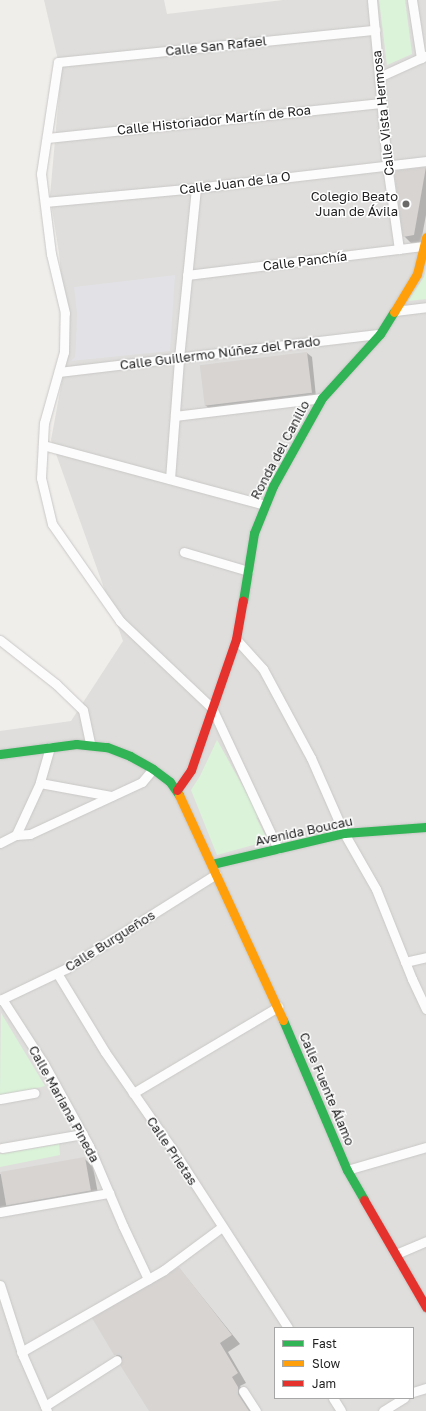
<!DOCTYPE html>
<meta charset="utf-8">
<style>
body{margin:0}
#map{position:relative;width:426px;height:1411px;overflow:hidden;background:#f0eeeb;font-family:"Golos Text",sans-serif}
div>[style]{position:absolute}
[style*='--x']{left:calc(var(--x)*1px);top:calc(var(--y)*1px);width:calc(var(--w)*1px);rotate:calc(var(--a)*1deg)}
.residential>*{inset:0;background:#dfdedc}
.park>*{inset:0;background:#dbf4d9}
.plaza>*{inset:0;background:#e2e1e5}
.shadow>*{inset:0;background:#0003}
.building>*{inset:0;background:#d7d4d2;transform-origin:0 0}
.roads{filter:drop-shadow(0 0 1px #c9c8c7) drop-shadow(0 0 1px #c9c8c7)}
.street>*{height:9px;margin:-4.5px;padding:0 4.5px;transform-origin:4.5px;border-radius:4.5px;background:#fdfcfc}
.fast>*{height:9px;margin:-4.5px;padding:0 4.5px;transform-origin:4.5px;border-radius:4.5px;background:#30b455}
.slow>*{height:9px;margin:-4.5px;padding:0 4.5px;transform-origin:4.5px;border-radius:4.5px;background:#ff9f0a}
.jam>*{height:9px;margin:-4.5px;padding:0 4.5px;transform-origin:4.5px;border-radius:4.5px;background:#e5322d}
.dots>*{width:11px;height:11px;translate:-50% -50%;box-sizing:border-box;border:2px solid #fff;border-radius:50%}
span{translate:-50% -50%;white-space:nowrap;text-align:center;line-height:1.15;-webkit-text-stroke:3px #fff;paint-order:stroke}
.street-label{font-size:13px;color:#222}
.poi-label{font-size:13px;color:#222}
.right{translate:-100% -50%;text-align:right}
.legend{position:absolute;left:274px;top:1327px;width:140px;height:72px;box-sizing:border-box;background:#fff;border:1px solid #a7a7a7;margin:0;padding:5px 7px;list-style:none;font-size:12px;color:#222}
.legend li{display:flex;align-items:center;gap:8px;height:20px}
.legend b{width:20px;border:1px solid #a7a7a7}
</style>
<div id="map">
<div class="residential">
<div style="clip-path:polygon(evenodd,44px 0,164px 0,167px 14px,283px 0,426px 0,426px 1411px,0 1411px,0 731px,71px 721px,123px 641px,51px 440px,68px 348px,59px 253px,50px 196px,61px 73px,44px 0,275px 1328px,413px 1328px,413px 1398px,275px 1398px,275px 1328px)"></div>
</div>
<div class="park">
<div style="clip-path:polygon(379px 0,405px 0,412px 54px,387px 65px)"></div>
<div style="clip-path:polygon(426px 268px,426px 299px,408px 301px,424px 277px)"></div>
<div style="clip-path:polygon(217px 740px,261px 819px,256px 817px,268px 841px,217px 855px,191px 790px,200px 776px)"></div>
<div style="clip-path:polygon(1px 1013px,45px 1086px,0 1097px)"></div>
<div style="clip-path:polygon(59px 1144px,60px 1155px,0 1167px,0 1154px)"></div>
</div>
<div class="plaza">
<div style="clip-path:polygon(175px 275px,170px 351px,71px 361px,75px 357px,76px 342px,77px 313px,74px 287px)"></div>
</div>
<div class="shadow">
<div style="clip-path:polygon(426px 168px,426px 215px,421px 242px,411px 243px,404px 236px,395px 172px)"></div>
<div style="clip-path:polygon(307px 353px,312px 357px,316px 397px,210px 409px,205px 405px)"></div>
<div style="clip-path:polygon(84px 1158px,93px 1167px,99px 1199px,0 1217px,0 1174px)"></div>
<div style="clip-path:polygon(179px 1268px,240px 1344px,228px 1352px,246px 1383px,240px 1386px,247px 1397px,251px 1411px,150px 1411px,123px 1363px,115px 1354px)"></div>
</div>
<div class="building">
<div style="clip-path:polygon(426px 167px,414px 235px,403px 237px,394px 171px)"></div>
<div style="left:307px;top:352px;width:41px;height:108px;rotate:83deg"></div>
<div style="left:85px;top:1157px;width:34px;height:86px;rotate:80deg"></div>
<div style="clip-path:polygon(179px 1267px,232px 1335px,220px 1343px,238px 1373px,232px 1377px,238px 1387px,238px 1394px,249px 1411px,149px 1411px,120px 1365px,122px 1362px,122px 1357px,119px 1355px,114px 1355px,92px 1318px)"></div>
</div>
<div class="roads">
<div class="street">
<div style="--x:372;--y:0;--w:166;--a:84.8"></div>
<div style="--x:387;--y:165;--w:85;--a:81.9"></div>
<div style="--x:412;--y:0;--w:59;--a:81.2"></div>
<div style="--x:379;--y:77;--w:51;--a:-24.5"></div>
<div style="--x:47;--y:138;--w:336;--a:-6"></div>
<div style="--x:45;--y:202;--w:152;--a:-5.3"></div>
<div style="--x:196;--y:188;--w:232;--a:-6.7"></div>
<div style="--x:187;--y:275;--w:239;--a:-7"></div>
<div style="--x:395;--y:311;--w:31;--a:-7"></div>
<div style="--x:59;--y:372;--w:323;--a:-6.8"></div>
<div style="--x:175;--y:416;--w:148;--a:-7"></div>
<div style="--x:43;--y:445;--w:230;--a:15.1"></div>
<div style="--x:170;--y:479;--w:121;--a:-85.7"></div>
<div style="--x:179;--y:358;--w:171;--a:-84.3"></div>
<div style="--x:184;--y:552;--w:67;--a:16.5"></div>
<div style="--x:236;--y:639;--w:40;--a:48"></div>
<div style="--x:263;--y:669;--w:101;--a:61.7"></div>
<div style="--x:311;--y:758;--w:82;--a:66.3"></div>
<div style="--x:344;--y:833;--w:64;--a:60.3"></div>
<div style="--x:376;--y:889;--w:97;--a:68.2"></div>
<div style="--x:412;--y:979;--w:33;--a:65"></div>
<div style="--x:0;--y:640;--w:71;--a:38.2"></div>
<div style="--x:56;--y:684;--w:37;--a:44"></div>
<div style="--x:83;--y:710;--w:35;--a:78"></div>
<div style="--x:50;--y:747;--w:37;--a:106"></div>
<div style="--x:40;--y:783;--w:57;--a:114.8"></div>
<div style="--x:16;--y:835;--w:14;--a:-4"></div>
<div style="--x:30;--y:834;--w:123;--a:-24.9"></div>
<div style="--x:142;--y:782;--w:17;--a:-50"></div>
<div style="--x:40;--y:783;--w:72;--a:10.4"></div>
<div style="--x:0;--y:843;--w:18;--a:-27"></div>
<div style="--x:278;--y:849;--w:156;--a:-115.1"></div>
<div style="--x:212;--y:708;--w:127;--a:-136.6"></div>
<div style="--x:120;--y:621;--w:118;--a:-125"></div>
<div style="--x:52;--y:524;--w:47;--a:-103.4"></div>
<div style="--x:41;--y:478;--w:55;--a:-86.9"></div>
<div style="--x:44;--y:423;--w:74;--a:-74.3"></div>
<div style="--x:64;--y:352;--w:39;--a:-89"></div>
<div style="--x:65;--y:313;--w:61;--a:-103.3"></div>
<div style="--x:51;--y:254;--w:81;--a:-97.1"></div>
<div style="--x:41;--y:174;--w:113;--a:-81.4"></div>
<div style="--x:58;--y:62;--w:319;--a:-5.8"></div>
<div style="--x:405;--y:962;--w:22;--a:-13"></div>
<div style="--x:57;--y:973;--w:92;--a:58.7"></div>
<div style="--x:105;--y:1052;--w:123;--a:55.3"></div>
<div style="--x:175;--y:1153;--w:208;--a:57.1"></div>
<div style="--x:2;--y:999;--w:77;--a:57.1"></div>
<div style="--x:44;--y:1064;--w:94;--a:61.2"></div>
<div style="--x:89;--y:1146;--w:87;--a:67"></div>
<div style="--x:123;--y:1226;--w:59;--a:64.7"></div>
<div style="--x:0;--y:1000;--w:74;--a:-25.5"></div>
<div style="--x:67;--y:968;--w:176;--a:-32.2"></div>
<div style="--x:133;--y:1093;--w:169;--a:-30.7"></div>
<div style="--x:0;--y:1099;--w:35;--a:-10"></div>
<div style="--x:2;--y:1148;--w:82;--a:-9.8"></div>
<div style="--x:347;--y:1170;--w:82;--a:-16.2"></div>
<div style="--x:0;--y:1212;--w:111;--a:-9.9"></div>
<div style="--x:396;--y:1254;--w:33;--a:-23"></div>
<div style="--x:0;--y:1285;--w:75;--a:72.1"></div>
<div style="--x:23;--y:1356;--w:60;--a:66.4"></div>
<div style="--x:21;--y:1352;--w:165;--a:-29.8"></div>
<div style="--x:164;--y:1270;--w:72;--a:-36.6"></div>
<div style="--x:243;--y:1391;--w:24;--a:57"></div>
<div style="--x:413;--y:1392;--w:14;--a:-17"></div>
<div style="--x:333;--y:1398;--w:15;--a:58"></div>
<div style="--x:45;--y:1406;--w:85;--a:-32.6"></div>
<div style="--x:383;--y:1411;--w:25;--a:-32"></div>
</div>
<div class="fast">
<div style="--x:243;--y:601;--w:69;--a:-80.8"></div>
<div style="--x:254;--y:533;--w:51;--a:-68"></div>
<div style="--x:273;--y:486;--w:101;--a:-60.9"></div>
<div style="--x:322;--y:398;--w:86;--a:-47.8"></div>
<div style="--x:380;--y:334;--w:26;--a:-58"></div>
<div style="--x:0;--y:754;--w:77;--a:-7.5"></div>
<div style="--x:76;--y:744;--w:31;--a:6"></div>
<div style="--x:107;--y:747;--w:25;--a:21"></div>
<div style="--x:130;--y:756;--w:26;--a:29"></div>
<div style="--x:153;--y:769;--w:21;--a:37"></div>
<div style="--x:170;--y:782;--w:16;--a:55"></div>
<div style="--x:212;--y:864;--w:136;--a:-13.2"></div>
<div style="--x:344;--y:833;--w:82;--a:-4.2"></div>
<div style="--x:283;--y:1020;--w:163;--a:66.9"></div>
<div style="--x:347;--y:1170;--w:34;--a:60"></div>
</div>
<div class="slow">
<div style="--x:394;--y:312;--w:44;--a:-58.8"></div>
<div style="--x:417;--y:274;--w:38;--a:-76"></div>
<div style="--x:179;--y:795;--w:248;--a:65.2"></div>
</div>
<div class="jam">
<div style="--x:177;--y:790;--w:24;--a:-55"></div>
<div style="--x:191;--y:770;--w:139;--a:-71"></div>
<div style="--x:236;--y:639;--w:39;--a:-80"></div>
<div style="--x:364;--y:1200;--w:124;--a:59.9"></div>
</div>
</div>
<div class="dots">
<div style="left:406px;top:204px;background:#6a6968"></div>
</div>
<div class="street-label">
<span style="left:216px;top:46px;rotate:-6deg">Calle San Rafael</span>
<span style="left:383px;top:113px;rotate:-96deg">Calle Vista Hermosa</span>
<span style="left:214px;top:120px;rotate:-6deg">Calle Historiador Martín de Roa</span>
<span style="left:235px;top:183px;rotate:-7deg">Calle Juan de la O</span>
<span style="left:305px;top:261px;rotate:-7deg">Calle Panchía</span>
<span style="left:220px;top:353px;rotate:-7deg">Calle Guillermo Núñez del Prado</span>
<span style="left:280px;top:450px;rotate:-62deg">Ronda del Canillo</span>
<span style="left:304px;top:831px;rotate:-12deg">Avenida Boucau</span>
<span style="left:110px;top:941px;rotate:-32deg">Calle Burgueños</span>
<span style="left:327px;top:1089px;rotate:67deg">Calle Fuente Álamo</span>
<span style="left:64px;top:1104px;rotate:61deg">Calle Mariana Pineda</span>
<span style="left:172px;top:1151px;rotate:56deg">Calle Prietas</span>
</div>
<div class="poi-label">
<span class="right" style="left:398px;top:204px">Colegio Beato<br>Juan de Ávila</span>
</div>
<ul class="legend">
<li><b style="height:5px;background:#30b455"></b>Fast</li>
<li><b style="height:5px;background:#ff9f0a"></b>Slow</li>
<li><b style="height:5px;background:#e5322d"></b>Jam</li>
</ul>
</div>
